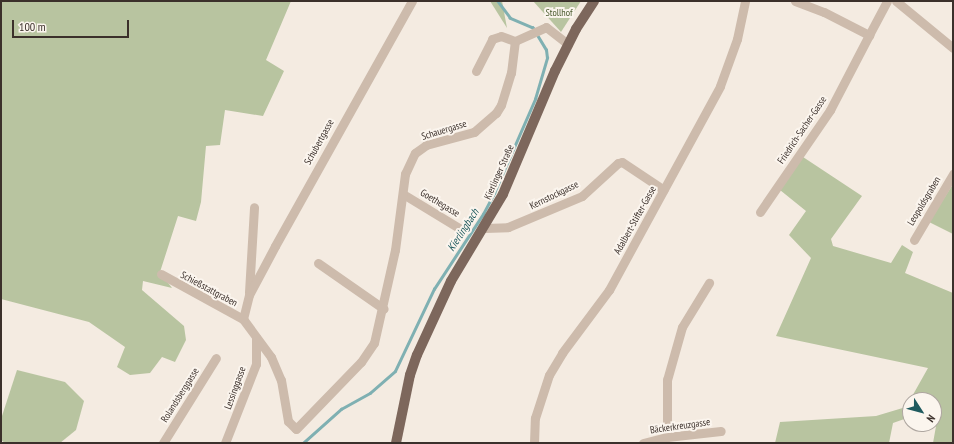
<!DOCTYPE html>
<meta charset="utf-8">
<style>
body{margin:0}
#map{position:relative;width:954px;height:444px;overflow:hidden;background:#f4ebe1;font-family:"PT Sans Narrow",sans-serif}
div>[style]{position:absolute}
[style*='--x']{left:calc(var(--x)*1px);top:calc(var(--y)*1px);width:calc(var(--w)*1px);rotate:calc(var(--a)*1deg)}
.green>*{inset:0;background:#b8c4a0}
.stream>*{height:2.5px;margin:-1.25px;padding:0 1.25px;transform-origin:1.25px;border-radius:1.25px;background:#7fb0b2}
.minor>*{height:9px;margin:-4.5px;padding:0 4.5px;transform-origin:4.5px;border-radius:4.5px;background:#cdbbac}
.major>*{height:10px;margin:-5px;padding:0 5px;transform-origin:5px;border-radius:5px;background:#7d675c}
span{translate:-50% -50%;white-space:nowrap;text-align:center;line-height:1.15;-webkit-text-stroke:4px #fbf5ee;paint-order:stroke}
.park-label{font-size:10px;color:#4a5a2e}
.street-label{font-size:10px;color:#3b302b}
.water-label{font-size:11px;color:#1f5a5e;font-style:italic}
.frame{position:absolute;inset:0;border:2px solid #3b302b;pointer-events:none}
.north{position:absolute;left:902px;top:392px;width:40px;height:40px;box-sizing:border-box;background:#fbf5ee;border:1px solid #aea6a0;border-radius:50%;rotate:126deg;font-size:11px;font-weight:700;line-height:16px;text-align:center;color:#3b302b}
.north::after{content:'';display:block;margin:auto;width:14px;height:18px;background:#1f5a5e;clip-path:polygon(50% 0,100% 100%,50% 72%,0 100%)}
.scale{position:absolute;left:12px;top:20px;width:117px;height:18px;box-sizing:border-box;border:2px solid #3b302b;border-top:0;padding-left:5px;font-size:12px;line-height:14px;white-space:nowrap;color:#3b302b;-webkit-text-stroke:3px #fbf5ee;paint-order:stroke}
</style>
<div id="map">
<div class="green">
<div style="clip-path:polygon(1px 1px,291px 1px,266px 60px,284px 71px,263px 116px,225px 110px,220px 145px,206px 146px,201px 202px,196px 221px,178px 216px,160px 272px,172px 288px,143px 281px,142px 290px,184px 326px,186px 340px,175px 362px,162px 357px,150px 373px,130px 375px,117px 367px,125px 347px,89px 322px,1px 299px)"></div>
<div style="clip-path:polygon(490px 1px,502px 1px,507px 28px)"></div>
<div style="clip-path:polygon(533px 1px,581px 1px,561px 32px)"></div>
<div style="clip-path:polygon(803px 157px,862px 196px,831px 239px,833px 246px,891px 263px,902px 245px,913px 252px,905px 273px,953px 293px,953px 443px,933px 443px,938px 415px,934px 415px,934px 400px,910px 400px,928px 368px,776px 336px,811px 258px,789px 235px,806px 211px,780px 190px)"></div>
<div style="clip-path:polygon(953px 184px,953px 234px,929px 222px)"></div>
<div style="clip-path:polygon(17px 370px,65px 382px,84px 401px,76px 430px,60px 443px,5px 443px,1px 440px,1px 419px)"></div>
<div style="clip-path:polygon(910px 400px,910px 417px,893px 423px,889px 443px,775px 443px,780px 422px,876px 416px,906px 407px)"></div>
</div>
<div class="stream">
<div style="--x:303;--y:443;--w:51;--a:-41.8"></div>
<div style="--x:341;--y:409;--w:33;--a:-29"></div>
<div style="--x:370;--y:393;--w:33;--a:-41"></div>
<div style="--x:395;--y:371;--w:91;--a:-64.6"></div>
<div style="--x:434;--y:289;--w:90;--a:-56.8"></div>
<div style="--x:483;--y:214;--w:24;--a:-62"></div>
<div style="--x:494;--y:193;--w:103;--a:-66.4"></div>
<div style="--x:535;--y:99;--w:43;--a:-73.7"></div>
<div style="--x:547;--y:58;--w:8;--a:-97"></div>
<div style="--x:546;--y:50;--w:26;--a:-121"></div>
<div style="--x:533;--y:28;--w:25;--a:-157"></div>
<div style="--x:510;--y:18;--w:21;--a:-127"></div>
</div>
<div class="minor">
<div style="--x:795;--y:1;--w:31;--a:21"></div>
<div style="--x:824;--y:12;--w:51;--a:27.1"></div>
<div style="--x:869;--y:35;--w:38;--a:-62"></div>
<div style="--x:896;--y:1;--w:74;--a:39.5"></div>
<div style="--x:476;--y:71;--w:36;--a:-63"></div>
<div style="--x:492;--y:39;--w:9;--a:-18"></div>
<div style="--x:501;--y:36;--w:15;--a:20"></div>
<div style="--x:403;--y:194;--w:71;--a:31.2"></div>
<div style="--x:760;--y:212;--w:124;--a:-55.5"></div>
<div style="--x:830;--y:110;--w:85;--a:-62.5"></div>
<div style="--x:485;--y:228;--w:23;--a:-2"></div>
<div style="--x:508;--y:227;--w:80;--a:-22.7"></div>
<div style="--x:582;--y:196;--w:49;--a:-42.5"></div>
<div style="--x:618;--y:163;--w:4;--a:-14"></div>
<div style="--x:622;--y:162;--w:50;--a:33.7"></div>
<div style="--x:914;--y:240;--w:77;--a:-59.4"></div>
<div style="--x:318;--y:263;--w:80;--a:34.9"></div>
<div style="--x:161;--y:274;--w:94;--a:28.8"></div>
<div style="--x:243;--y:319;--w:47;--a:53.6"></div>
<div style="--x:271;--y:357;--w:25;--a:67"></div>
<div style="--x:281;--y:380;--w:42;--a:80.3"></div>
<div style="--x:288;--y:421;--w:11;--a:45"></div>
<div style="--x:296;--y:429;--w:93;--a:-45.9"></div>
<div style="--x:361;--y:362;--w:23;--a:-56"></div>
<div style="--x:374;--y:343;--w:95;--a:-77.3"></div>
<div style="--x:395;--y:250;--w:77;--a:-82.5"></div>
<div style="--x:405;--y:174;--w:23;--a:-65"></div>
<div style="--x:415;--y:153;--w:14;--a:-36"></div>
<div style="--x:426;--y:145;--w:50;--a:-15.2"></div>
<div style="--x:474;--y:132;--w:29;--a:-41"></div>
<div style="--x:496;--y:113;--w:9;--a:-58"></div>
<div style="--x:501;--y:105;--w:34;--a:-73"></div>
<div style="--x:511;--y:73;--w:32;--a:-83"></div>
<div style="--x:515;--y:41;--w:34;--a:-24"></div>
<div style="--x:546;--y:27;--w:28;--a:38"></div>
<div style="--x:249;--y:292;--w:85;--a:-86.6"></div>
<div style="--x:243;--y:319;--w:25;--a:-76"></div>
<div style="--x:249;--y:295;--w:55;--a:-62"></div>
<div style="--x:275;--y:246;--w:281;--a:-60.8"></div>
<div style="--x:667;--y:437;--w:57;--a:-90"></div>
<div style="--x:667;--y:380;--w:55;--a:-74.2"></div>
<div style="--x:682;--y:327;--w:52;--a:-58.5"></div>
<div style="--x:163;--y:443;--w:100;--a:-58.1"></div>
<div style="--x:225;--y:443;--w:85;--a:-68.6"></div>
<div style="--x:256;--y:364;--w:26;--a:-90"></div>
<div style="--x:534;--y:443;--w:25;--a:-88"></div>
<div style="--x:535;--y:418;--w:45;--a:-72"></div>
<div style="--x:549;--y:375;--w:26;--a:-59"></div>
<div style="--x:562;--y:353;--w:79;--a:-53.3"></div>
<div style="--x:609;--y:290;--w:232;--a:-61.4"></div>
<div style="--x:720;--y:86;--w:50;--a:-70.1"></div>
<div style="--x:737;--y:39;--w:39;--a:-78"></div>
<div style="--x:643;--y:443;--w:25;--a:-14"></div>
<div style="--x:667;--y:437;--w:54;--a:-6.3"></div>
</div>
<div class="major">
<div style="--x:396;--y:443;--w:69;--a:-78.4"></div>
<div style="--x:410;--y:375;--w:21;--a:-71"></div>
<div style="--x:417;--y:355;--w:81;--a:-65.3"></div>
<div style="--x:451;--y:281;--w:101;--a:-59.1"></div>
<div style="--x:503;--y:194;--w:134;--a:-67.1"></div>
<div style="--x:555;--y:71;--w:47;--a:-63.4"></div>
<div style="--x:576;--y:29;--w:33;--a:-57"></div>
</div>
<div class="park-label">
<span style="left:559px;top:13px">Stollhof</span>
</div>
<div class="street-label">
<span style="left:444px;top:130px;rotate:-17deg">Schauergasse</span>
<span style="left:802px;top:130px;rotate:-56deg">Friedrich-Sacher-Gasse</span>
<span style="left:319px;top:142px;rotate:-61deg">Schubertgasse</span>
<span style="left:499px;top:172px;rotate:-66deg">Kierlinger Straße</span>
<span style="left:554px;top:195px;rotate:-26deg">Kernstockgasse</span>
<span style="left:924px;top:201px;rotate:-59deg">Leopoldsgraben</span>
<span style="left:440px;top:203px;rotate:31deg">Goethegasse</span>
<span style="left:635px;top:220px;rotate:-61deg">Adalbert-Stifter-Gasse</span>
<span style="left:209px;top:289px;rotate:28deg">Schießstattgraben</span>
<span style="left:235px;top:388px;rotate:-70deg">Lessinggasse</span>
<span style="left:180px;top:395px;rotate:-58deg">Rolandsberggasse</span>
<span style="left:680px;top:426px;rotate:-8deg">Bäckerkreuzgasse</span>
</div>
<div class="water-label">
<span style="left:463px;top:230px;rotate:-57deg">Kierlingbach</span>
</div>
<div class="frame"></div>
<div class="north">N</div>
<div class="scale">100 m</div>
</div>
